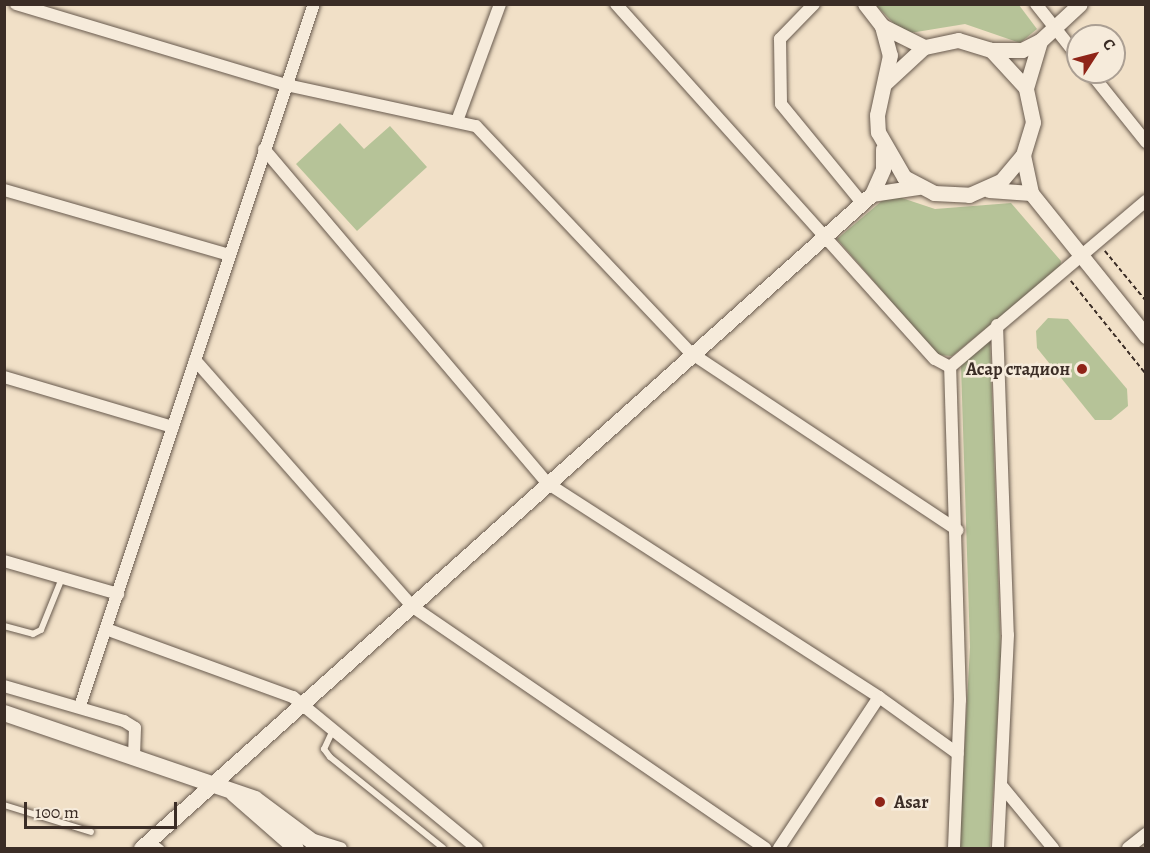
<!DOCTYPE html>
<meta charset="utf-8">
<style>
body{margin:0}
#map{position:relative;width:1150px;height:853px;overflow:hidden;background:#f1e0c7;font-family:Alegreya,serif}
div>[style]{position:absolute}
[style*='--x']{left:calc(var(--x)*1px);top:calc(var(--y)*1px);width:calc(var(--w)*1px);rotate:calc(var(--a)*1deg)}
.green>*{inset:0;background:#b6c398}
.path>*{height:1.5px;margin-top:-0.75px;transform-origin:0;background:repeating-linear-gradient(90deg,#3b2d26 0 4.5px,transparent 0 7.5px)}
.roads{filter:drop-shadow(0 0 2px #685a4e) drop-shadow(0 0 2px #685a4e)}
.service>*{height:6px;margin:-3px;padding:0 3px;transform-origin:3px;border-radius:3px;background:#f6ebdb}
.minor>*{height:12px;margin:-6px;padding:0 6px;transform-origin:6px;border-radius:6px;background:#f6ebdb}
.tertiary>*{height:15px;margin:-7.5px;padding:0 7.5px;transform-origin:7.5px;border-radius:7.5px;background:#f6ebdb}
.secondary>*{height:16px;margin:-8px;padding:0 8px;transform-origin:8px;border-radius:8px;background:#f6ebdb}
.dots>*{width:16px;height:16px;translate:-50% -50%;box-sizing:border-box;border:3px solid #f6ebdb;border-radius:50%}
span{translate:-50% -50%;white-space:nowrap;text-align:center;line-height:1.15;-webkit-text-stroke:5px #f6ebdb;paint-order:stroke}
.poi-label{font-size:18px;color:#3b2d26;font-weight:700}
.right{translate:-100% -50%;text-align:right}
.left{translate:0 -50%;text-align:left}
.frame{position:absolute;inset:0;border:6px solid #3b2d26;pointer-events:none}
.north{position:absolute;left:1066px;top:24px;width:60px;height:60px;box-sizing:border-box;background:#f6ebdb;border:2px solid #ab9f93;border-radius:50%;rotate:54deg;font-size:16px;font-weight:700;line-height:24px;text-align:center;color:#3b2d26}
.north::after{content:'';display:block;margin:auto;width:21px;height:27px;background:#8f2418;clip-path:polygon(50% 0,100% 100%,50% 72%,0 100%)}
.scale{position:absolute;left:24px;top:802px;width:153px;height:27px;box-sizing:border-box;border:3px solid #3b2d26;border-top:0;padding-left:8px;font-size:18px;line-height:21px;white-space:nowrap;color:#3b2d26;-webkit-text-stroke:4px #f6ebdb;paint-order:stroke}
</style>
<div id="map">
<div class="green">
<div style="clip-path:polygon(876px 5px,1019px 5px,1037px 29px,1020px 43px,965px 24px,904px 34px)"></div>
<div style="clip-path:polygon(340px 123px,364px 149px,390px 126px,427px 167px,357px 231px,296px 164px)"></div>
<div style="clip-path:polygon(890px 194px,935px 209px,1011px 203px,1061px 261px,1060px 268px,952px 356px,938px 355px,837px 239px)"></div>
<div style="clip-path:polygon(1048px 318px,1068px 319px,1127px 389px,1128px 406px,1111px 420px,1095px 420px,1037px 348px,1036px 331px)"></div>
<div style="clip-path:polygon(990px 340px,1001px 656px,990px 848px,959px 848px,970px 647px,961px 366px)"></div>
</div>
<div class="path">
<div style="--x:1105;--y:251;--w:65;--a:50.6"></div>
<div style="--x:1071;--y:281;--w:119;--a:51.1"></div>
</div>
<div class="roads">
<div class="service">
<div style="--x:4;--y:626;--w:30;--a:15"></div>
<div style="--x:33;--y:634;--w:9;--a:-27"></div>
<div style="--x:41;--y:630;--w:56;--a:-68"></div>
<div style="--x:333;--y:730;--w:21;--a:115"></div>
<div style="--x:324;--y:749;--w:10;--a:53"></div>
<div style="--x:330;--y:757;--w:145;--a:38.8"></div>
<div style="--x:4;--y:805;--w:91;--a:17.2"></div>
<div style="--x:151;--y:840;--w:13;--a:39"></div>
</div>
<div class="minor">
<div style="--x:16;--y:4;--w:282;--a:16.7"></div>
<div style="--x:286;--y:85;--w:194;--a:12.2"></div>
<div style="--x:476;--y:126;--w:313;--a:46.6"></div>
<div style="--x:691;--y:353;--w:320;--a:33.6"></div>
<div style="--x:616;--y:4;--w:477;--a:48.1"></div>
<div style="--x:935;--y:359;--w:17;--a:28"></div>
<div style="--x:814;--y:4;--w:49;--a:134.2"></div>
<div style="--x:780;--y:39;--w:65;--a:89.1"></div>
<div style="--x:781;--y:104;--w:128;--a:50.7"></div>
<div style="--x:1036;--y:4;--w:68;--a:51.6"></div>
<div style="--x:1090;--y:72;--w:90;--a:51.3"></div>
<div style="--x:457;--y:121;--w:125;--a:-69.8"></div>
<div style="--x:264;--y:149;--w:438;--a:49.7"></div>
<div style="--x:547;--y:483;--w:395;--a:32.8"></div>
<div style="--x:879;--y:697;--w:97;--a:35.8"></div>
<div style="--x:4;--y:190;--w:234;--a:16.1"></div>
<div style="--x:997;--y:325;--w:310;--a:88"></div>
<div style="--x:1008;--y:635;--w:213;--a:92.7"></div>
<div style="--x:195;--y:360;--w:329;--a:48.6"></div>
<div style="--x:413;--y:607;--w:427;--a:34.4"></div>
<div style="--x:4;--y:377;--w:176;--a:16.5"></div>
<div style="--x:4;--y:561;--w:119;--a:16.1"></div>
<div style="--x:106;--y:629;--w:199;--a:20"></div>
<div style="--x:293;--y:697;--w:238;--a:39.4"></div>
<div style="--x:4;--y:686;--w:125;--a:16.3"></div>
<div style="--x:124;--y:721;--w:13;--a:32"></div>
<div style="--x:135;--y:728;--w:27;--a:92"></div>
<div style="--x:80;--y:706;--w:740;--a:-71.57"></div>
<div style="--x:1001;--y:785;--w:82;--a:50.5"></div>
<div style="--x:314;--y:840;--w:28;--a:17"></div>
<div style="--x:779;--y:848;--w:181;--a:-56.5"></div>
<div style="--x:954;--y:848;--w:148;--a:-87.7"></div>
<div style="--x:960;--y:700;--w:333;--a:-91.7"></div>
<div style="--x:950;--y:367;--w:257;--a:-40.3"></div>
<div style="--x:1128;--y:848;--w:23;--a:-38"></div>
</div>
<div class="tertiary">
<div style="--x:865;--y:4;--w:28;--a:52"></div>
<div style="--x:882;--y:26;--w:47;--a:26.6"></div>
<div style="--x:882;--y:26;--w:30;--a:75"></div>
<div style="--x:890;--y:55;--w:61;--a:102.2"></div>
<div style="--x:877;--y:115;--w:17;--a:87"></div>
<div style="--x:878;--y:132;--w:52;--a:60"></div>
<div style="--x:904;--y:177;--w:34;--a:28"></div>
<div style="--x:934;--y:193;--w:35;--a:3"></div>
<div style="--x:969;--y:195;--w:35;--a:-24"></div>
<div style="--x:1001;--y:181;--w:34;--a:-50"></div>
<div style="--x:1023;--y:155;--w:34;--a:-73"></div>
<div style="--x:1033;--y:122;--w:35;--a:-102"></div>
<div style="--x:1026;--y:88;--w:52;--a:-132.6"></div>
<div style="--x:991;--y:50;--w:34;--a:-163"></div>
<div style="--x:958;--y:40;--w:35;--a:168"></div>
<div style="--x:924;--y:47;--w:53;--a:137.3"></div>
<div style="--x:991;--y:50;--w:31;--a:0"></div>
<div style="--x:1022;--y:50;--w:20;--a:-27"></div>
<div style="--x:1040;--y:41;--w:54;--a:-42.8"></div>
<div style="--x:1026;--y:88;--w:49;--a:-73.4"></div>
<div style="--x:1023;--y:155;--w:39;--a:78"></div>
<div style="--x:1031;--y:193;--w:184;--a:51.2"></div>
<div style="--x:989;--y:190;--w:42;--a:4.1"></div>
<div style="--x:872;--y:194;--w:27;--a:-66"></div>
<div style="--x:883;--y:169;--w:20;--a:-90"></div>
<div style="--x:141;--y:848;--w:981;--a:-41.82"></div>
<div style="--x:872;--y:194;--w:47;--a:-8.7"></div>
</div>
<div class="secondary">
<div style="--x:4;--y:713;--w:265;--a:18.9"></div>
<div style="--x:255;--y:799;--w:82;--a:36.6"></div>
<div style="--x:234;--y:794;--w:82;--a:41.1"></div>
</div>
</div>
<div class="dots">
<div style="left:1082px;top:369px;background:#8f2418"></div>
<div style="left:880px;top:802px;background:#8f2418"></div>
</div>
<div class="poi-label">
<span class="right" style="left:1070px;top:369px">Асар стадион</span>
<span class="left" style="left:894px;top:802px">Asar</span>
</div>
<div class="frame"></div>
<div class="north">С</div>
<div class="scale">100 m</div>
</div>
